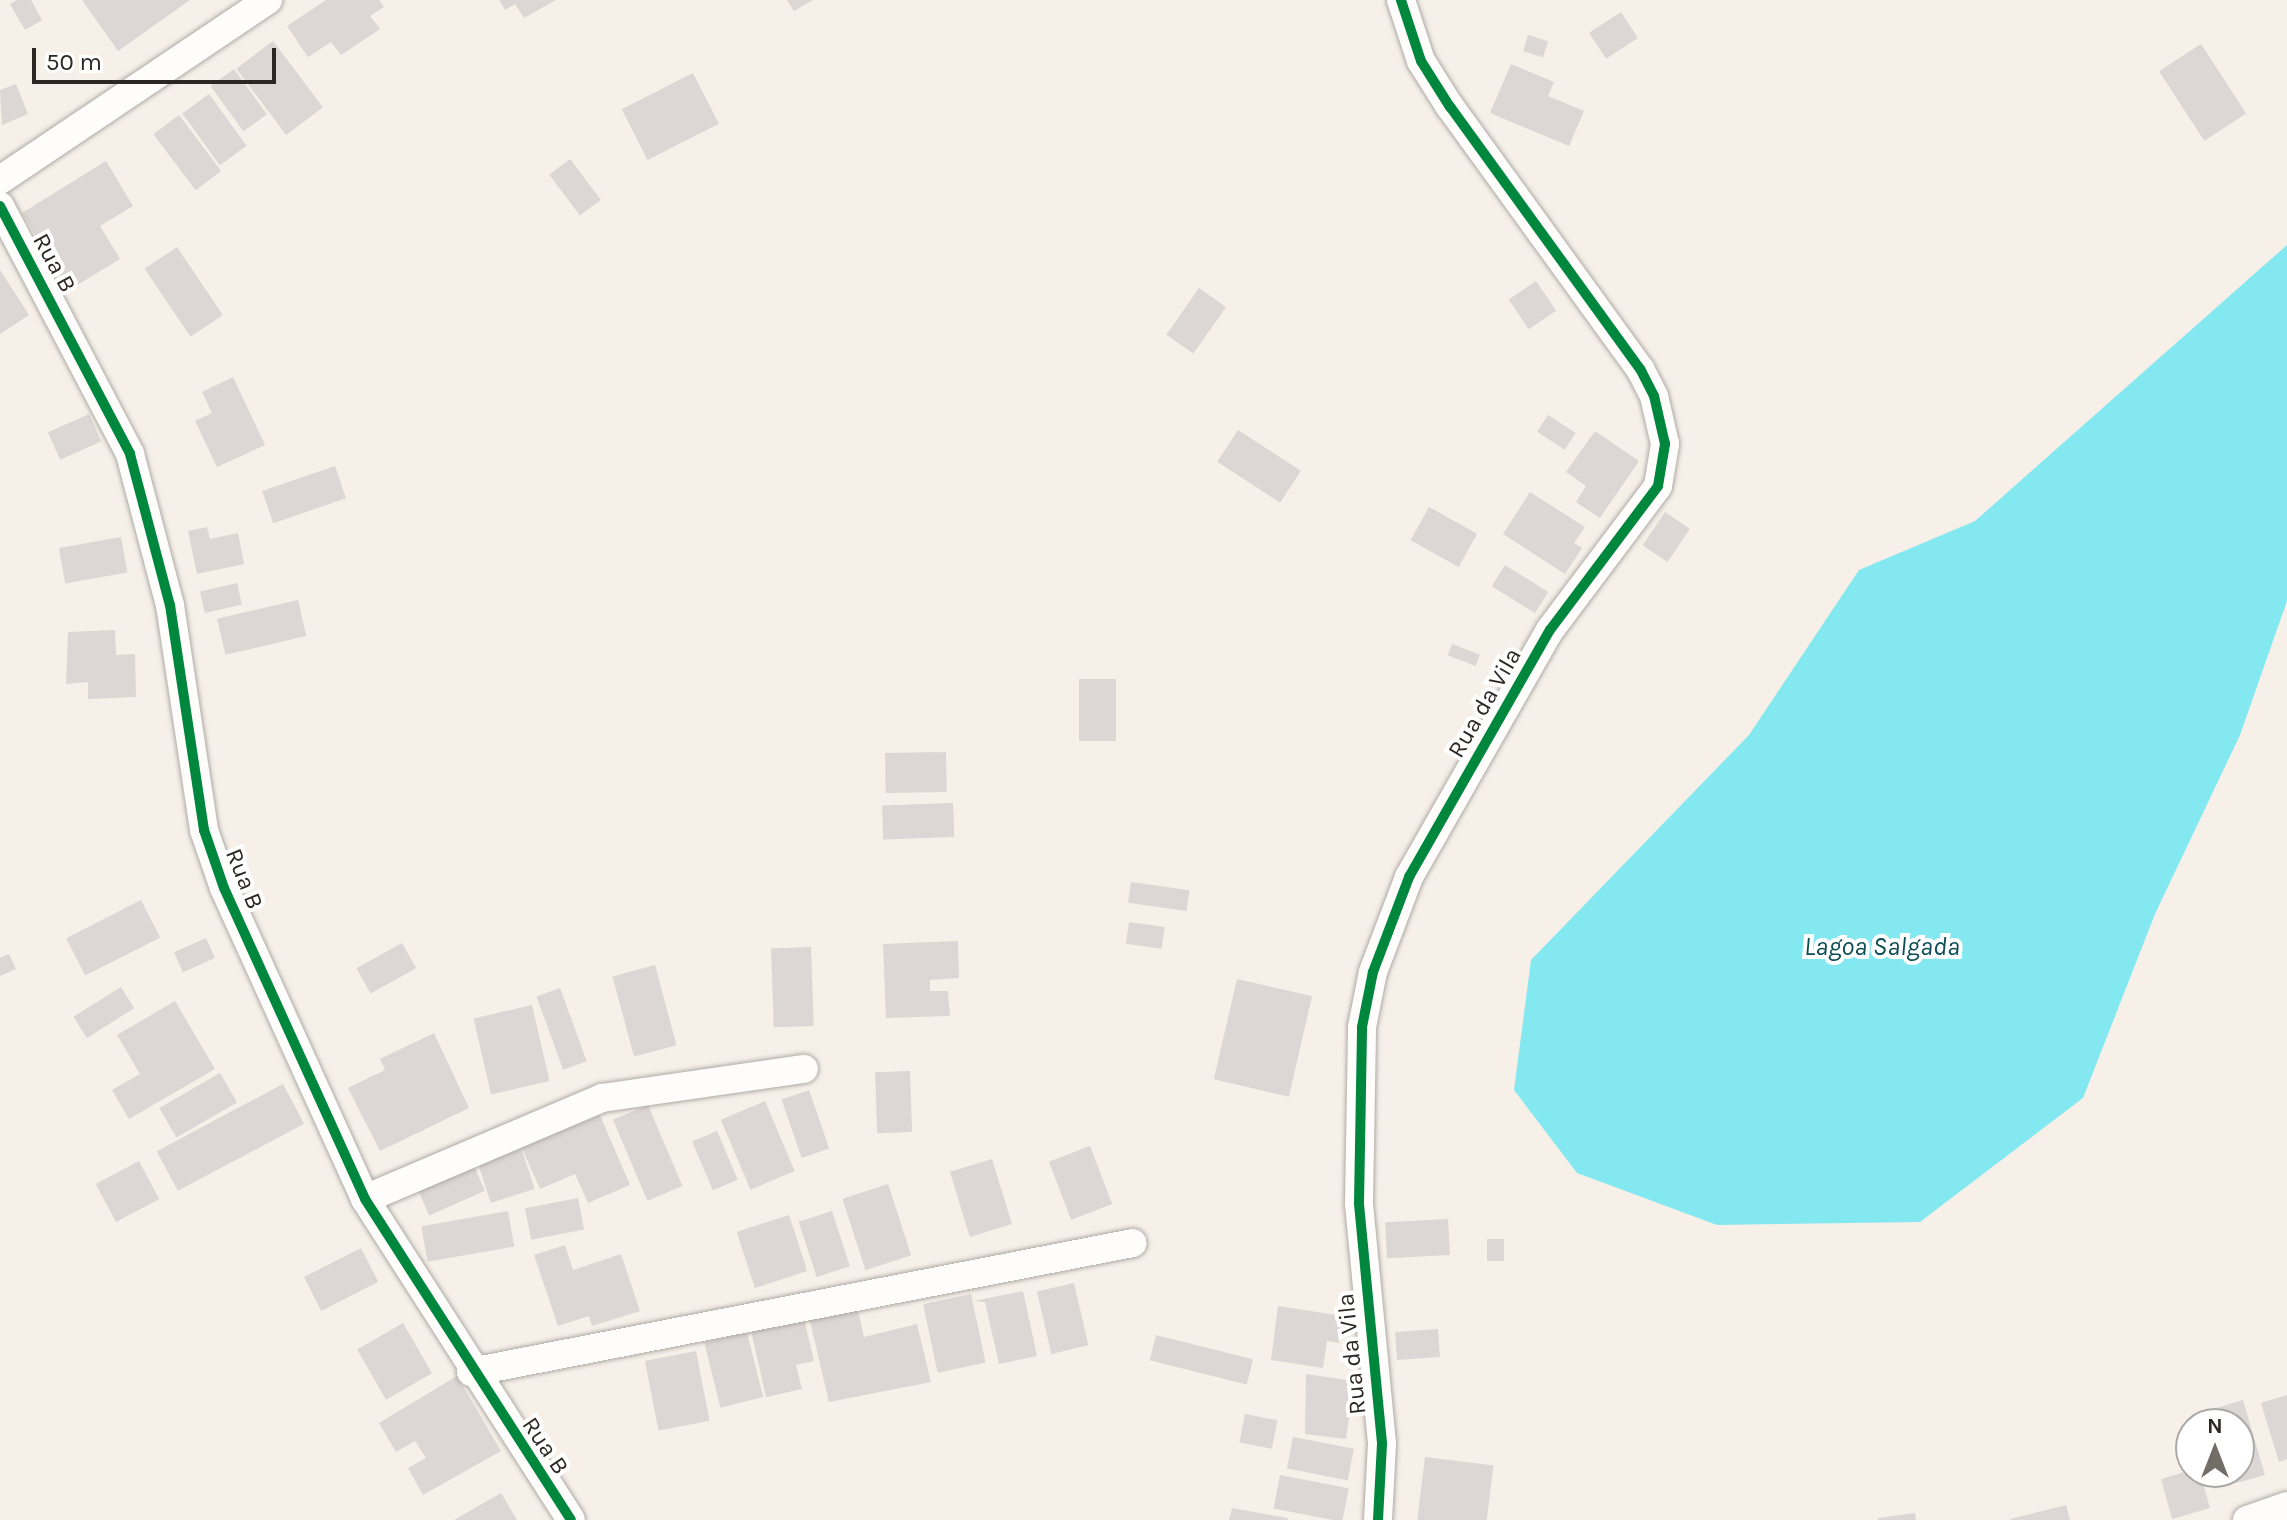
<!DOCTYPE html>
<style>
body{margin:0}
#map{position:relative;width:2287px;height:1520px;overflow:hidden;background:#f6f0e9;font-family:Karla,sans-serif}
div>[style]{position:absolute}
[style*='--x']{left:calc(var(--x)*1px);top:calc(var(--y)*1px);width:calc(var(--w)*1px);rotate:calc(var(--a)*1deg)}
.water>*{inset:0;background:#84e8f1}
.building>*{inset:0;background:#dcd6d4;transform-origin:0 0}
.roads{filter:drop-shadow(0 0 2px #aeaaa5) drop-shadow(0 0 2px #aeaaa5)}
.minor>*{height:28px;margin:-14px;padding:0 14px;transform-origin:14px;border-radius:14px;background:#fefdfc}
.cycleway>*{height:10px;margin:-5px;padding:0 5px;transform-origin:5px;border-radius:5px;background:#00873e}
span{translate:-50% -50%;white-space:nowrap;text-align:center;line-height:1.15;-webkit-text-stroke:8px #fff;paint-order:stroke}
.street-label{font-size:24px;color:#2c2723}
.water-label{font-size:26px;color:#0d4d54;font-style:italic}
.north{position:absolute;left:2175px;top:1408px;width:80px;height:80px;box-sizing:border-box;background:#fff;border:2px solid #aba9a7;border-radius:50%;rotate:0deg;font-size:22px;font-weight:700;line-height:32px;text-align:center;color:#2c2723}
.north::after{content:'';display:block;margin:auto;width:28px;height:36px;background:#736d68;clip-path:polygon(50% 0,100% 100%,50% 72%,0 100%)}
.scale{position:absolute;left:32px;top:48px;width:244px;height:36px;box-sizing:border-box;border:4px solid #2c2723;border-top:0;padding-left:10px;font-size:24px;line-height:28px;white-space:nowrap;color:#2c2723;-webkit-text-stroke:6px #fff;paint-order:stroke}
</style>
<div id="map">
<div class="water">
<div style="clip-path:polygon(2287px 245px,2287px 601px,2240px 735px,2155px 914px,2083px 1098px,1920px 1222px,1717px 1225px,1577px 1173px,1514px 1090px,1531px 960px,1749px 735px,1859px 570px,1975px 521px)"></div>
</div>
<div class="building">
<div style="clip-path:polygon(17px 0,31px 0,42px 20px,25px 30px,10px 4px)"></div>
<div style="clip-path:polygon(82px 0,190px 0,118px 51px)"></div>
<div style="clip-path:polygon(326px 0,379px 0,384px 7px,370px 16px,380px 29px,341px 55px,331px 42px,308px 57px,287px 26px)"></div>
<div style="clip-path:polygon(499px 0,556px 0,524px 18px,515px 4px,505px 10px)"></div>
<div style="clip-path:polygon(787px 0,813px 0,794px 11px)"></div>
<div style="left:1621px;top:12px;width:31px;height:38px;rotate:57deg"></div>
<div style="left:1528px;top:35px;width:21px;height:17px;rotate:17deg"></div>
<div style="left:273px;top:41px;width:83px;height:46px;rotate:53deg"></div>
<div style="left:2201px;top:44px;width:83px;height:50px;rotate:57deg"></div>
<div style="clip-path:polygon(1511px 64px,1554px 82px,1548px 96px,1584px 111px,1569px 146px,1490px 113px)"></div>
<div style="left:234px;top:69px;width:56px;height:29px;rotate:54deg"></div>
<div style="left:693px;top:73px;width:57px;height:80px;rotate:63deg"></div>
<div style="clip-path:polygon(16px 84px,28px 114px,2px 125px,0 90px)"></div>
<div style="left:209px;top:94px;width:64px;height:33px;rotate:54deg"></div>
<div style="left:179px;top:115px;width:70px;height:32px;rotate:53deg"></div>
<div style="left:570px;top:159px;width:51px;height:26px;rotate:53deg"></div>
<div style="clip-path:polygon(106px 161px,133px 206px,100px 226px,120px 259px,69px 290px,22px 213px)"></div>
<div style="left:177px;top:247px;width:82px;height:39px;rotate:56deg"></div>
<div style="clip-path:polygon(0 270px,29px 315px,0 334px)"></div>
<div style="left:1536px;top:281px;width:36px;height:33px;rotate:56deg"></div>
<div style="left:1199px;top:288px;width:33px;height:57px;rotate:35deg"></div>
<div style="clip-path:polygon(233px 377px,265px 445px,217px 467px,195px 421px,212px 413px,202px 392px)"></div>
<div style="left:89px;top:414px;width:30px;height:45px;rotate:66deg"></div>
<div style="left:1548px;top:415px;width:33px;height:20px;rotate:33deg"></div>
<div style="left:1238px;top:430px;width:75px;height:38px;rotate:33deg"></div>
<div style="clip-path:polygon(1595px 431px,1639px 461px,1600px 518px,1576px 502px,1586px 486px,1566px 472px)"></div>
<div style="left:335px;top:466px;width:34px;height:77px;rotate:71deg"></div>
<div style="clip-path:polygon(1530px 492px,1585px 527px,1574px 543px,1582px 548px,1565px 574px,1503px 534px)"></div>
<div style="left:1429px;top:507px;width:55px;height:38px;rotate:29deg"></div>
<div style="left:1665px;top:512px;width:30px;height:40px;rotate:34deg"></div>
<div style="clip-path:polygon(207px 527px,210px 539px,238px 533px,244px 564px,197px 574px,188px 531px)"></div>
<div style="left:121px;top:537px;width:36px;height:63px;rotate:80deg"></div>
<div style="left:1505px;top:565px;width:51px;height:25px;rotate:32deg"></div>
<div style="left:237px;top:583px;width:22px;height:38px;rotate:77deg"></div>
<div style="left:298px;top:600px;width:37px;height:83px;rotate:77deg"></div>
<div style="clip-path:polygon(115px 630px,116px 655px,135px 654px,136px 697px,88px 699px,88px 682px,66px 684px,68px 632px)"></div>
<div style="left:1452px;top:644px;width:30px;height:12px;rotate:21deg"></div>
<div style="left:1079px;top:679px;width:37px;height:62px"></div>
<div style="left:946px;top:752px;width:40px;height:61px;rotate:89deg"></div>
<div style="left:953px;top:803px;width:34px;height:71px;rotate:88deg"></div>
<div style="left:1131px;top:882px;width:59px;height:21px;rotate:8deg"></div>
<div style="left:141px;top:900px;width:42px;height:84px;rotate:63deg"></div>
<div style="left:1129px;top:922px;width:36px;height:22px;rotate:8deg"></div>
<div style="left:206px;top:938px;width:22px;height:35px;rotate:66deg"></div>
<div style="clip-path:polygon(958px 941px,959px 978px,930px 980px,930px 991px,948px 991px,950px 1016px,886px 1018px,883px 944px)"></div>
<div style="left:402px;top:943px;width:29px;height:52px;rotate:61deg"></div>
<div style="left:811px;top:947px;width:79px;height:40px;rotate:88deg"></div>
<div style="clip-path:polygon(9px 954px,16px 969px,0 976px,0 958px)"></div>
<div style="left:655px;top:965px;width:83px;height:44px;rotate:75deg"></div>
<div style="left:1237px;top:979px;width:77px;height:103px;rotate:13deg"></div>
<div style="left:121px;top:987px;width:25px;height:56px;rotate:58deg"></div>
<div style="left:560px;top:988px;width:78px;height:25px;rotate:70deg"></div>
<div style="clip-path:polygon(175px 1001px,215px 1069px,129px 1119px,112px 1090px,140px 1074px,117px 1035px)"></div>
<div style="left:532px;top:1005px;width:78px;height:60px;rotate:77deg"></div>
<div style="clip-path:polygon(434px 1033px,469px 1108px,380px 1151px,348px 1088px,385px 1070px,380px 1059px)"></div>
<div style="left:910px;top:1071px;width:61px;height:35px;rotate:88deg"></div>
<div style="left:220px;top:1073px;width:34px;height:70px;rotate:60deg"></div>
<div style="left:283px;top:1084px;width:45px;height:143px;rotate:62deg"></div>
<div style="left:809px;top:1090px;width:62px;height:29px;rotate:71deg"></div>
<div style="left:765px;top:1101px;width:76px;height:48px;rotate:67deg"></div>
<div style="left:648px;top:1105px;width:88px;height:38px;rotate:67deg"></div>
<div style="clip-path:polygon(599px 1113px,630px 1185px,588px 1203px,575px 1174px,540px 1189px,521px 1146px)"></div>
<div style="left:717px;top:1131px;width:53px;height:27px;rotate:67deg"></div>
<div style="left:1090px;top:1146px;width:62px;height:44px;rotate:69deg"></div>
<div style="left:521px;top:1147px;width:44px;height:46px;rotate:72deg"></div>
<div style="left:992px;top:1159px;width:68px;height:44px;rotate:73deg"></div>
<div style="left:139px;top:1161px;width:43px;height:49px;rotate:62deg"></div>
<div style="left:474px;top:1166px;width:27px;height:61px;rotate:66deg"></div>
<div style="left:888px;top:1184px;width:75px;height:48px;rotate:72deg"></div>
<div style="left:578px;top:1198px;width:32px;height:54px;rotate:79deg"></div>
<div style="left:508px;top:1211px;width:36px;height:88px;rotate:80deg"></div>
<div style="left:832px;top:1211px;width:58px;height:35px;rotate:72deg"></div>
<div style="left:789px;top:1215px;width:59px;height:55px;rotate:72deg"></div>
<div style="left:1448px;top:1219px;width:36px;height:63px;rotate:87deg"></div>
<div style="left:1487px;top:1239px;width:17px;height:22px"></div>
<div style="clip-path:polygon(565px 1245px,573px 1270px,621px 1254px,640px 1311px,592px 1326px,589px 1316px,558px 1326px,534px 1255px)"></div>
<div style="left:361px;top:1248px;width:38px;height:64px;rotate:63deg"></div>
<div style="left:1074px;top:1283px;width:64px;height:38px;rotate:77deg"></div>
<div style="clip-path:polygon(1023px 1291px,1037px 1356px,999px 1364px,985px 1302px,974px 1301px)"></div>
<div style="left:971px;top:1294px;width:70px;height:49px;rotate:78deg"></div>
<div style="clip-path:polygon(857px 1306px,864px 1337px,917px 1324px,931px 1382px,829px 1402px,809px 1317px)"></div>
<div style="clip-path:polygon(1278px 1306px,1343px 1316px,1339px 1343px,1327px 1341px,1323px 1368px,1271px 1360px)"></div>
<div style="clip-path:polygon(804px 1319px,814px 1361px,796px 1365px,802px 1389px,766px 1397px,751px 1331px)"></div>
<div style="left:403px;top:1323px;width:58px;height:53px;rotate:60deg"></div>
<div style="left:1438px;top:1329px;width:28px;height:43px;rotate:86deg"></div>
<div style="left:747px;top:1332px;width:67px;height:44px;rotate:76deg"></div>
<div style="left:1156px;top:1335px;width:100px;height:26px;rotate:14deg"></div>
<div style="left:696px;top:1351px;width:71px;height:52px;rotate:79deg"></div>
<div style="clip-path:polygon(1306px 1374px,1354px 1381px,1346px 1439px,1305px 1434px)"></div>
<div style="clip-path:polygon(457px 1376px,501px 1451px,423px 1495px,408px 1468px,426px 1458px,415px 1441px,396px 1452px,379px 1423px)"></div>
<div style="clip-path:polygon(2287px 1395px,2287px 1459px,2279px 1462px,2261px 1403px)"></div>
<div style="clip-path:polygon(2243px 1400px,2265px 1475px,2215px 1489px,2210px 1472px,2239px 1472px,2239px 1424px,2196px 1424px,2193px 1415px)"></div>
<div style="left:1245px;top:1414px;width:33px;height:29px;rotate:11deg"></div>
<div style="left:1293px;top:1437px;width:62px;height:32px;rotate:11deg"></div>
<div style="left:1425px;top:1457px;width:69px;height:63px;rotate:7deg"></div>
<div style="clip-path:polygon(2191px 1470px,2200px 1472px,2210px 1508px,2172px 1519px,2161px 1479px)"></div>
<div style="left:1280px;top:1475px;width:70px;height:34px;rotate:11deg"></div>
<div style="clip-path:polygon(501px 1493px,517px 1520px,454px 1520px)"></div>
<div style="clip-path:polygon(2066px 1505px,2070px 1520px,2011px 1520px,2010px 1519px)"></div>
<div style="clip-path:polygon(1232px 1508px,1288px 1518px,1288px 1520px,1229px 1520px)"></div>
<div style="clip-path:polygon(1915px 1513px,1916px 1520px,1878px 1520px,1878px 1518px)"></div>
</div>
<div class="roads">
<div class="minor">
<div style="--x:0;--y:180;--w:323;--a:-33.9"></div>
<div style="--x:0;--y:206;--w:280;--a:62.3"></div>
<div style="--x:130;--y:454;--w:156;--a:75.2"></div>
<div style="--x:170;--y:605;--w:228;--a:81.4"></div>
<div style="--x:204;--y:830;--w:61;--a:71"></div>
<div style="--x:224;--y:888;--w:341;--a:65.6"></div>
<div style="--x:365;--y:1199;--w:381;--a:57.3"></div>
<div style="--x:365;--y:1199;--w:258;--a:-23.1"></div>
<div style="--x:602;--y:1098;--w:204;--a:-8.2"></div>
<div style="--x:471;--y:1372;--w:674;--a:-11.03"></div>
<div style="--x:1378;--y:1520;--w:77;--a:-87"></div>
<div style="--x:1382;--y:1443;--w:241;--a:-95.5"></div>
<div style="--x:1359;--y:1203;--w:176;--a:-89"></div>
<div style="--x:1362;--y:1027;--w:56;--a:-78.7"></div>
<div style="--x:1373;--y:972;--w:102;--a:-69.2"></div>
<div style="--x:1409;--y:877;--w:284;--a:-60.3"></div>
<div style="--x:1550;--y:630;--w:180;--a:-53.1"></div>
<div style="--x:1658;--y:486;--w:43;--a:-80.5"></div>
<div style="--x:1665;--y:444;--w:49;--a:-102.9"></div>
<div style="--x:1654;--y:396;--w:30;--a:-117"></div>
<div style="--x:1640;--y:369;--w:324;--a:-125.9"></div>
<div style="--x:1450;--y:107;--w:54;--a:-122.2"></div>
<div style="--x:1421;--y:61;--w:64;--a:-108.2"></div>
<div style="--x:2247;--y:1520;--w:42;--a:-19.3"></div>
</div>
</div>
<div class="cycleway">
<div style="--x:0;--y:206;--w:280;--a:62.3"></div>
<div style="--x:130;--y:454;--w:156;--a:75.2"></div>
<div style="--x:170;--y:605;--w:228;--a:81.4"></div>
<div style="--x:204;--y:830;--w:61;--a:71"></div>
<div style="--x:224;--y:888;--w:341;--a:65.6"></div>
<div style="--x:365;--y:1199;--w:381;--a:57.3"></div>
<div style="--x:1378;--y:1520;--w:77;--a:-87"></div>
<div style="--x:1382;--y:1443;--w:241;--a:-95.5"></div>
<div style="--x:1359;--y:1203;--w:176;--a:-89"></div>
<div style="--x:1362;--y:1027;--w:56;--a:-78.7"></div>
<div style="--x:1373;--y:972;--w:102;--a:-69.2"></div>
<div style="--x:1409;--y:877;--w:284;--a:-60.3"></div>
<div style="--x:1550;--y:630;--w:180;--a:-53.1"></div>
<div style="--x:1658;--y:486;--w:43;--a:-80.5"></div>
<div style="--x:1665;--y:444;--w:49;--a:-102.9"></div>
<div style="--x:1654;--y:396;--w:30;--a:-117"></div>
<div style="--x:1640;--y:369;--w:324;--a:-125.9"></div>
<div style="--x:1450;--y:107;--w:54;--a:-122.2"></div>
<div style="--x:1421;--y:61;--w:64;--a:-108.2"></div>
</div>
<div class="street-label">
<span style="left:54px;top:263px;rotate:61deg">Rua B</span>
<span style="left:1485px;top:703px;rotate:-60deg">Rua da Vila</span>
<span style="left:244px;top:879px;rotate:68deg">Rua B</span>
<span style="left:1352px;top:1354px;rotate:-96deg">Rua da Vila</span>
<span style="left:545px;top:1446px;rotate:56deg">Rua B</span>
</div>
<div class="water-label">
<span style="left:1882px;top:947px">Lagoa Salgada</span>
</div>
<div class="north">N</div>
<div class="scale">50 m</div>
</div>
